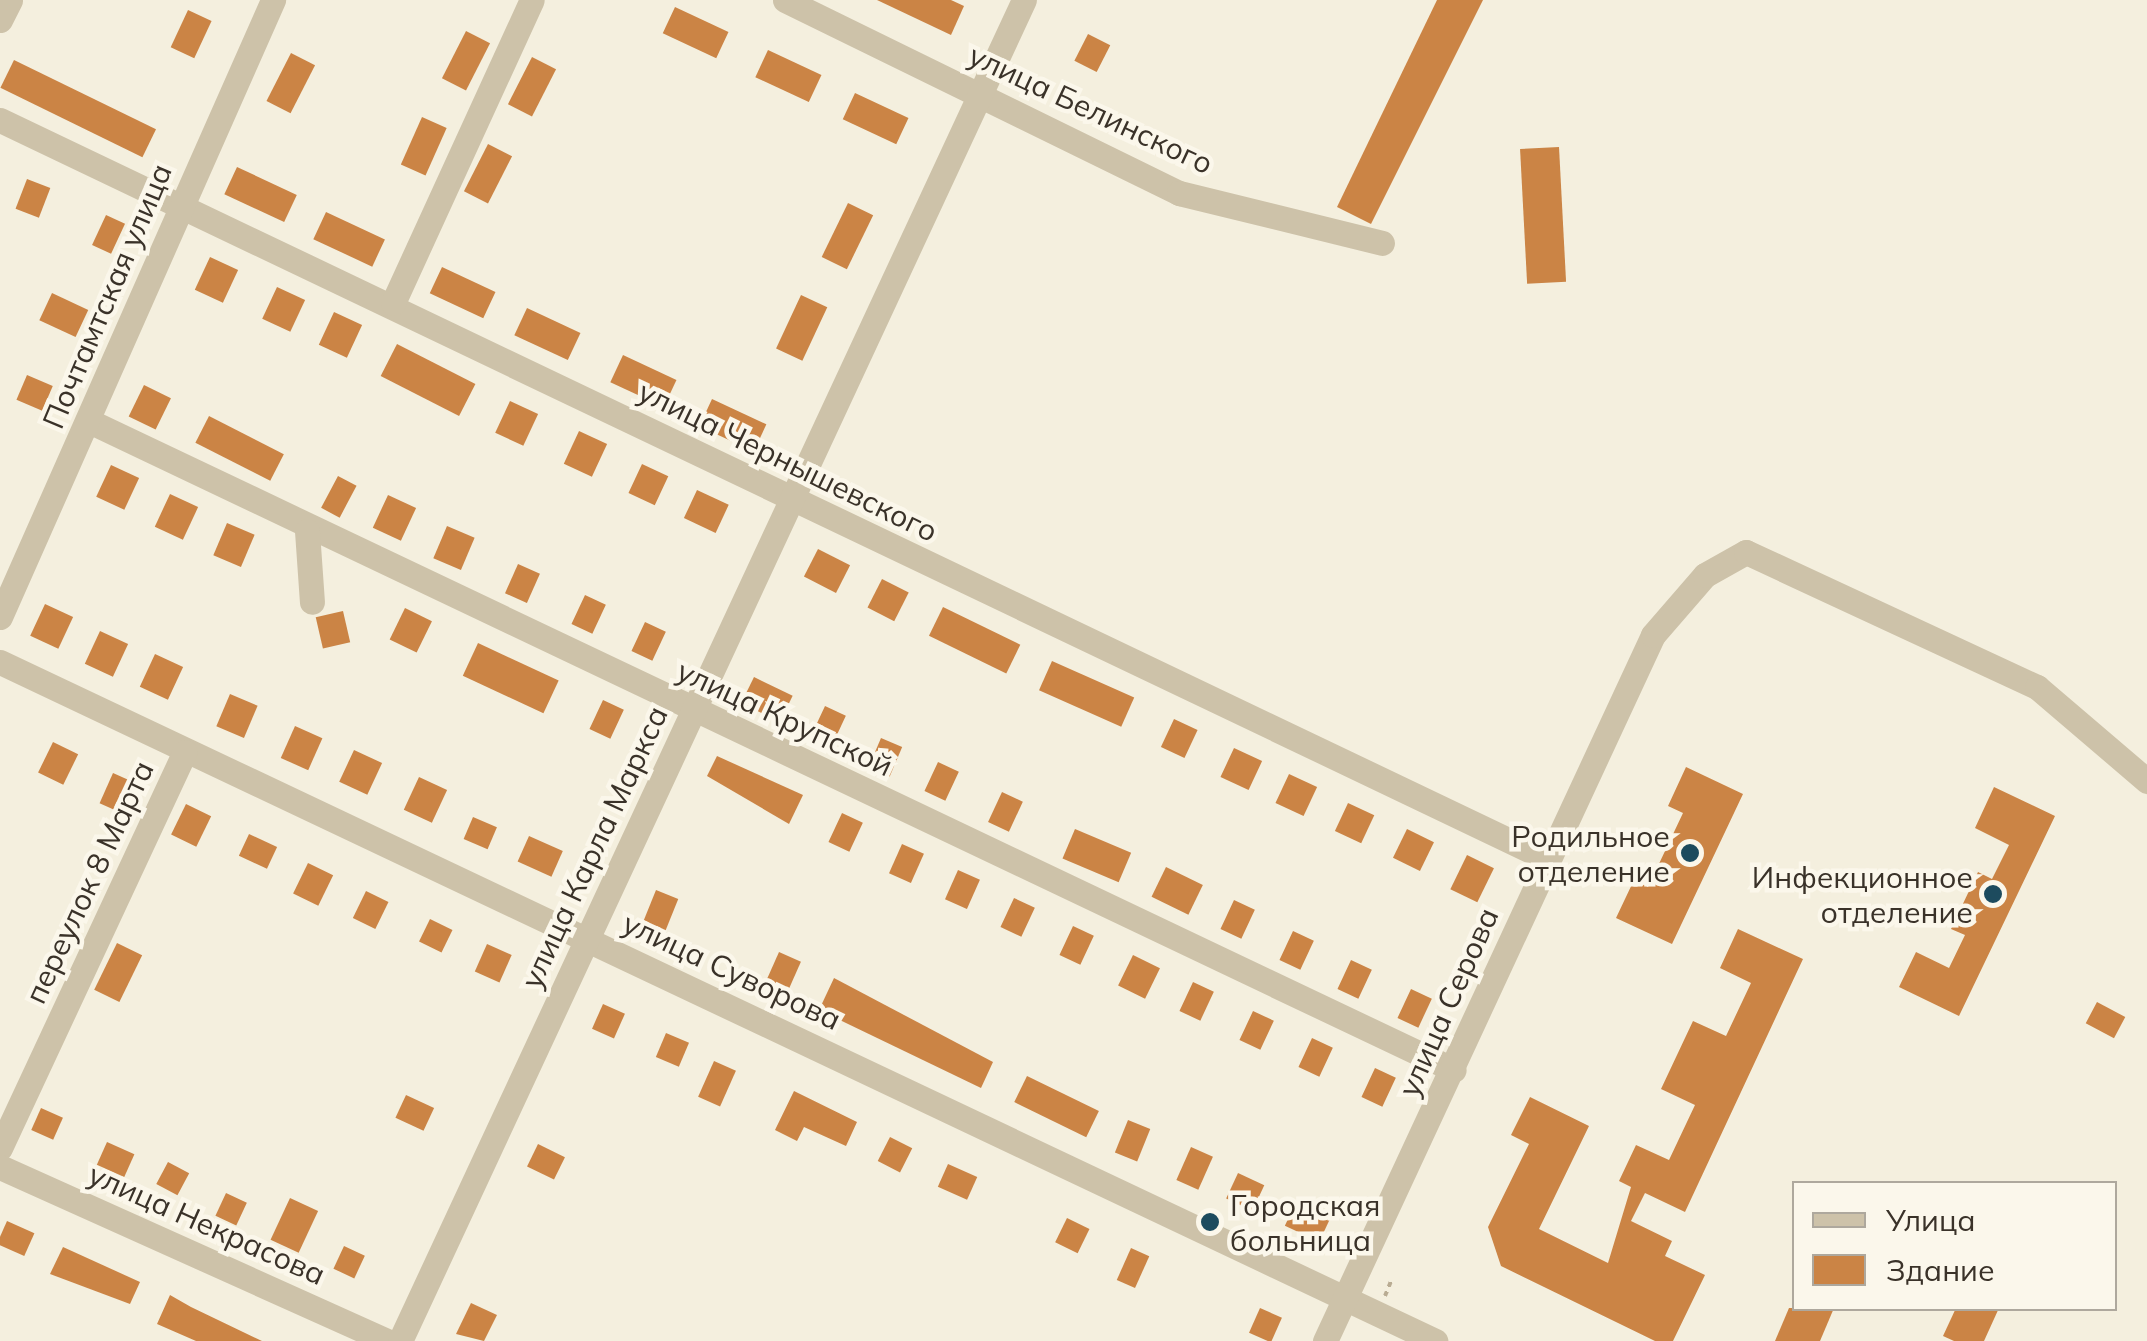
<!DOCTYPE html>
<meta charset="utf-8">
<style>
body{margin:0}
#map{position:relative;width:2147px;height:1341px;overflow:hidden;background:#f4efde;font-family:Mulish,sans-serif}
div>[style]{position:absolute}
[style*='--x']{left:calc(var(--x)*1px);top:calc(var(--y)*1px);width:calc(var(--w)*1px);rotate:calc(var(--a)*1deg)}
.building>*{inset:0;background:#cb8445;transform-origin:0 0}
.path>*{height:4px;margin-top:-2px;transform-origin:0;background:repeating-linear-gradient(90deg,#b9ac93 0 5px,transparent 0 10px)}
.minor>*{height:25px;margin:-12.5px;padding:0 12.5px;transform-origin:12.5px;border-radius:12.5px;background:#cdc2a9}
.dots>*{width:28px;height:28px;translate:-50% -50%;box-sizing:border-box;border:5px solid #fbf7eb;border-radius:50%}
span{translate:-50% -50%;white-space:nowrap;text-align:center;line-height:1.15;-webkit-text-stroke:9px #fbf7eb;paint-order:stroke}
.street-label{font-size:30px;color:#3a3229}
.poi-label{font-size:30px;color:#3a3229}
.right{translate:-100% -50%;text-align:right}
.left{translate:0 -50%;text-align:left}
.legend{position:absolute;left:1792px;top:1181px;width:325px;height:130px;box-sizing:border-box;background:#fbf7eb;border:2px solid #aea89d;margin:0;padding:12px 18px;list-style:none;font-size:30px;color:#3a3229}
.legend li{display:flex;align-items:center;gap:20px;height:50px}
.legend b{width:50px;border:2px solid #aea89d}
</style>
<div id="map">
<div class="building">
<div style="clip-path:polygon(877px 0,951px 0,964px 6px,951px 35px)"></div>
<div style="clip-path:polygon(1437px 0,1483px 0,1371px 224px,1337px 207px)"></div>
<div style="left:675px;top:7px;width:59px;height:29px;rotate:25deg"></div>
<div style="left:188px;top:10px;width:26px;height:41px;rotate:25deg"></div>
<div style="left:466px;top:31px;width:27px;height:53px;rotate:27deg"></div>
<div style="left:1088px;top:34px;width:25px;height:30px;rotate:27deg"></div>
<div style="left:768px;top:50px;width:59px;height:30px;rotate:25deg"></div>
<div style="left:291px;top:53px;width:27px;height:54px;rotate:27deg"></div>
<div style="left:532px;top:57px;width:27px;height:53px;rotate:27deg"></div>
<div style="left:14px;top:60px;width:158px;height:31px;rotate:26deg"></div>
<div style="left:855px;top:93px;width:59px;height:29px;rotate:25deg"></div>
<div style="left:422px;top:117px;width:27px;height:52px;rotate:24deg"></div>
<div style="left:488px;top:144px;width:27px;height:53px;rotate:27deg"></div>
<div style="left:1559px;top:147px;width:135px;height:39px;rotate:87deg"></div>
<div style="left:237px;top:167px;width:66px;height:30px;rotate:25deg"></div>
<div style="left:27px;top:179px;width:25px;height:32px;rotate:21deg"></div>
<div style="left:848px;top:203px;width:28px;height:60px;rotate:26deg"></div>
<div style="left:326px;top:212px;width:65px;height:30px;rotate:25deg"></div>
<div style="left:106px;top:215px;width:21px;height:33px;rotate:25deg"></div>
<div style="left:210px;top:257px;width:31px;height:36px;rotate:25deg"></div>
<div style="left:442px;top:267px;width:59px;height:29px;rotate:25deg"></div>
<div style="left:277px;top:287px;width:31px;height:35px;rotate:25deg"></div>
<div style="left:52px;top:293px;width:40px;height:30px;rotate:25deg"></div>
<div style="left:801px;top:295px;width:29px;height:59px;rotate:25deg"></div>
<div style="left:527px;top:308px;width:59px;height:30px;rotate:25deg"></div>
<div style="left:334px;top:312px;width:31px;height:36px;rotate:25deg"></div>
<div style="left:397px;top:344px;width:88px;height:36px;rotate:27deg"></div>
<div style="left:623px;top:355px;width:59px;height:30px;rotate:25deg"></div>
<div style="left:27px;top:375px;width:28px;height:27px;rotate:23deg"></div>
<div style="left:144px;top:385px;width:30px;height:35px;rotate:26deg"></div>
<div style="left:712px;top:399px;width:60px;height:30px;rotate:25deg"></div>
<div style="left:510px;top:401px;width:31px;height:35px;rotate:25deg"></div>
<div style="left:209px;top:416px;width:84px;height:30px;rotate:27deg"></div>
<div style="left:579px;top:431px;width:31px;height:36px;rotate:25deg"></div>
<div style="left:642px;top:464px;width:29px;height:32px;rotate:25deg"></div>
<div style="left:111px;top:465px;width:31px;height:35px;rotate:25deg"></div>
<div style="left:338px;top:476px;width:21px;height:36px;rotate:28deg"></div>
<div style="left:697px;top:490px;width:35px;height:31px;rotate:25deg"></div>
<div style="left:170px;top:494px;width:31px;height:36px;rotate:25deg"></div>
<div style="left:388px;top:495px;width:31px;height:36px;rotate:25deg"></div>
<div style="left:227px;top:523px;width:30px;height:35px;rotate:23deg"></div>
<div style="left:447px;top:526px;width:30px;height:35px;rotate:23deg"></div>
<div style="left:818px;top:549px;width:36px;height:31px;rotate:27deg"></div>
<div style="left:518px;top:564px;width:24px;height:32px;rotate:24deg"></div>
<div style="left:882px;top:579px;width:30px;height:32px;rotate:27deg"></div>
<div style="left:585px;top:595px;width:23px;height:32px;rotate:25deg"></div>
<div style="left:45px;top:604px;width:31px;height:35px;rotate:25deg"></div>
<div style="left:943px;top:607px;width:86px;height:32px;rotate:26deg"></div>
<div style="left:405px;top:608px;width:30px;height:35px;rotate:26deg"></div>
<div style="left:343px;top:611px;width:32px;height:28px;rotate:77deg"></div>
<div style="left:645px;top:622px;width:23px;height:32px;rotate:25deg"></div>
<div style="left:100px;top:631px;width:31px;height:36px;rotate:25deg"></div>
<div style="left:478px;top:643px;width:89px;height:36px;rotate:25deg"></div>
<div style="left:155px;top:654px;width:31px;height:36px;rotate:25deg"></div>
<div style="left:1052px;top:661px;width:90px;height:32px;rotate:24deg"></div>
<div style="left:754px;top:677px;width:43px;height:29px;rotate:26deg"></div>
<div style="left:230px;top:694px;width:30px;height:35px;rotate:23deg"></div>
<div style="left:603px;top:700px;width:23px;height:32px;rotate:25deg"></div>
<div style="left:825px;top:706px;width:23px;height:32px;rotate:25deg"></div>
<div style="left:1174px;top:719px;width:26px;height:31px;rotate:25deg"></div>
<div style="left:295px;top:726px;width:30px;height:35px;rotate:24deg"></div>
<div style="left:881px;top:738px;width:23px;height:32px;rotate:23deg"></div>
<div style="left:53px;top:742px;width:28px;height:34px;rotate:26deg"></div>
<div style="left:1234px;top:748px;width:31px;height:32px;rotate:25deg"></div>
<div style="left:354px;top:750px;width:31px;height:35px;rotate:25deg"></div>
<div style="clip-path:polygon(717px 756px,803px 795px,789px 824px,707px 776px)"></div>
<div style="left:938px;top:762px;width:23px;height:32px;rotate:25deg"></div>
<div style="clip-path:polygon(1686px 767px,1743px 794px,1672px 944px,1616px 918px,1634px 880px,1648px 887px,1683px 813px,1668px 806px)"></div>
<div style="left:113px;top:773px;width:27px;height:33px;rotate:24deg"></div>
<div style="left:1289px;top:774px;width:31px;height:32px;rotate:25deg"></div>
<div style="left:419px;top:777px;width:31px;height:36px;rotate:25deg"></div>
<div style="clip-path:polygon(1994px 787px,2055px 816px,1959px 1016px,1899px 987px,1916px 952px,1949px 968px,1965px 935px,1951px 929px,1978px 872px,1992px 879px,2009px 845px,1975px 828px)"></div>
<div style="left:1002px;top:792px;width:23px;height:33px;rotate:25deg"></div>
<div style="left:1348px;top:803px;width:29px;height:31px;rotate:25deg"></div>
<div style="left:186px;top:804px;width:28px;height:34px;rotate:26deg"></div>
<div style="left:842px;top:813px;width:23px;height:32px;rotate:25deg"></div>
<div style="left:473px;top:817px;width:26px;height:24px;rotate:23deg"></div>
<div style="left:1075px;top:829px;width:61px;height:32px;rotate:23deg"></div>
<div style="left:1407px;top:829px;width:30px;height:32px;rotate:26deg"></div>
<div style="left:249px;top:834px;width:31px;height:24px;rotate:25deg"></div>
<div style="left:529px;top:836px;width:37px;height:28px;rotate:24deg"></div>
<div style="left:902px;top:844px;width:24px;height:32px;rotate:24deg"></div>
<div style="left:1467px;top:855px;width:30px;height:38px;rotate:26deg"></div>
<div style="left:308px;top:863px;width:28px;height:34px;rotate:26deg"></div>
<div style="left:1166px;top:867px;width:41px;height:33px;rotate:26deg"></div>
<div style="left:958px;top:870px;width:24px;height:32px;rotate:24deg"></div>
<div style="left:656px;top:890px;width:24px;height:35px;rotate:22deg"></div>
<div style="left:366px;top:891px;width:25px;height:30px;rotate:26deg"></div>
<div style="left:1014px;top:898px;width:23px;height:32px;rotate:25deg"></div>
<div style="left:1234px;top:900px;width:23px;height:32px;rotate:25deg"></div>
<div style="left:430px;top:919px;width:25px;height:25px;rotate:26deg"></div>
<div style="left:1073px;top:926px;width:23px;height:32px;rotate:25deg"></div>
<div style="clip-path:polygon(1738px 929px,1803px 959px,1685px 1212px,1645px 1193px,1631px 1221px,1672px 1241px,1665px 1256px,1705px 1275px,1673px 1341px,1655px 1341px,1501px 1266px,1488px 1227px,1529px 1144px,1511px 1135px,1530px 1097px,1589px 1126px,1539px 1229px,1608px 1263px,1631px 1187px,1619px 1181px,1636px 1145px,1669px 1160px,1695px 1105px,1661px 1089px,1693px 1021px,1726px 1036px,1751px 983px,1720px 968px)"></div>
<div style="left:1293px;top:931px;width:23px;height:32px;rotate:25deg"></div>
<div style="left:117px;top:943px;width:28px;height:52px;rotate:26deg"></div>
<div style="left:487px;top:944px;width:27px;height:30px;rotate:24deg"></div>
<div style="left:779px;top:952px;width:24px;height:36px;rotate:24deg"></div>
<div style="left:1133px;top:955px;width:30px;height:34px;rotate:26deg"></div>
<div style="left:1351px;top:960px;width:23px;height:32px;rotate:25deg"></div>
<div style="clip-path:polygon(834px 978px,993px 1062px,981px 1088px,819px 1010px)"></div>
<div style="left:1193px;top:982px;width:23px;height:32px;rotate:25deg"></div>
<div style="left:1411px;top:989px;width:23px;height:32px;rotate:25deg"></div>
<div style="left:2097px;top:1002px;width:32px;height:24px;rotate:28deg"></div>
<div style="left:603px;top:1004px;width:24px;height:27px;rotate:24deg"></div>
<div style="left:1253px;top:1011px;width:23px;height:32px;rotate:25deg"></div>
<div style="left:666px;top:1033px;width:25px;height:26px;rotate:23deg"></div>
<div style="left:1312px;top:1038px;width:23px;height:32px;rotate:25deg"></div>
<div style="left:714px;top:1061px;width:24px;height:39px;rotate:24deg"></div>
<div style="left:1375px;top:1068px;width:23px;height:32px;rotate:25deg"></div>
<div style="left:1027px;top:1076px;width:80px;height:29px;rotate:26deg"></div>
<div style="clip-path:polygon(794px 1091px,857px 1122px,846px 1146px,804px 1127px,797px 1141px,775px 1130px)"></div>
<div style="left:406px;top:1095px;width:31px;height:25px;rotate:25deg"></div>
<div style="left:41px;top:1108px;width:24px;height:24px;rotate:24deg"></div>
<div style="left:1128px;top:1120px;width:24px;height:35px;rotate:22deg"></div>
<div style="left:890px;top:1137px;width:25px;height:27px;rotate:27deg"></div>
<div style="left:107px;top:1142px;width:30px;height:25px;rotate:24deg"></div>
<div style="left:538px;top:1144px;width:30px;height:25px;rotate:26deg"></div>
<div style="left:1191px;top:1147px;width:24px;height:36px;rotate:24deg"></div>
<div style="left:168px;top:1162px;width:24px;height:25px;rotate:28deg"></div>
<div style="left:948px;top:1164px;width:32px;height:25px;rotate:24deg"></div>
<div style="left:1238px;top:1173px;width:29px;height:28px;rotate:25deg"></div>
<div style="left:226px;top:1193px;width:23px;height:25px;rotate:25deg"></div>
<div style="left:290px;top:1198px;width:31px;height:46px;rotate:25deg"></div>
<div style="left:1295px;top:1204px;width:38px;height:24px;rotate:25deg"></div>
<div style="left:1067px;top:1218px;width:25px;height:27px;rotate:26deg"></div>
<div style="left:7px;top:1221px;width:30px;height:25px;rotate:24deg"></div>
<div style="left:344px;top:1246px;width:23px;height:25px;rotate:25deg"></div>
<div style="clip-path:polygon(63px 1247px,140px 1282px,130px 1304px,50px 1274px)"></div>
<div style="left:1131px;top:1248px;width:20px;height:35px;rotate:24deg"></div>
<div style="clip-path:polygon(170px 1295px,191px 1307px,262px 1341px,196px 1341px,157px 1324px)"></div>
<div style="clip-path:polygon(471px 1303px,497px 1315px,484px 1341px,456px 1334px)"></div>
<div style="left:1260px;top:1308px;width:24px;height:27px;rotate:24deg"></div>
<div style="clip-path:polygon(1789px 1308px,1834px 1308px,1820px 1341px,1775px 1341px)"></div>
<div style="clip-path:polygon(1956px 1308px,1999px 1308px,1984px 1341px,1954px 1341px,1943px 1336px)"></div>
</div>
<div class="path">
<div style="--x:1385;--y:1296;--w:18;--a:-68"></div>
</div>
<div class="minor">
<div style="--x:785;--y:0;--w:439;--a:26.1"></div>
<div style="--x:1179;--y:193;--w:209;--a:13.8"></div>
<div style="--x:0;--y:20;--w:22;--a:-63"></div>
<div style="--x:0;--y:120;--w:1715;--a:25.52"></div>
<div style="--x:393;--y:303;--w:333;--a:-65.4"></div>
<div style="--x:89;--y:421;--w:1511;--a:25.43"></div>
<div style="--x:307;--y:531;--w:71;--a:86"></div>
<div style="--x:0;--y:617;--w:675;--a:-66.13"></div>
<div style="--x:0;--y:662;--w:1588;--a:25.32"></div>
<div style="--x:0;--y:1148;--w:437;--a:-65"></div>
<div style="--x:0;--y:1167;--w:424;--a:24.2"></div>
<div style="--x:400;--y:1341;--w:1479;--a:-65.05"></div>
<div style="--x:1325;--y:1341;--w:778;--a:-65.08"></div>
<div style="--x:1653;--y:635;--w:79;--a:-49.1"></div>
<div style="--x:1705;--y:575;--w:47;--a:-29.3"></div>
<div style="--x:1746;--y:552;--w:321;--a:24.9"></div>
<div style="--x:2037;--y:687;--w:145;--a:40.5"></div>
</div>
<div class="dots">
<div style="left:1690px;top:853px;background:#1d4b5e"></div>
<div style="left:1993px;top:894px;background:#1d4b5e"></div>
<div style="left:1210px;top:1222px;background:#1d4b5e"></div>
</div>
<div class="street-label">
<span style="left:1091px;top:109px;rotate:25deg">улица Белинского</span>
<span style="left:107px;top:296px;rotate:-67deg">Почтамтская улица</span>
<span style="left:788px;top:461px;rotate:26deg">улица Чернышевского</span>
<span style="left:785px;top:718px;rotate:25deg">улица Крупской</span>
<span style="left:594px;top:847px;rotate:-65deg">улица Карла Маркса</span>
<span style="left:89px;top:882px;rotate:-65deg">переулок 8 Марта</span>
<span style="left:732px;top:971px;rotate:25deg">улица Суворова</span>
<span style="left:1448px;top:1002px;rotate:-66deg">улица Серова</span>
<span style="left:207px;top:1224px;rotate:24deg">улица Некрасова</span>
</div>
<div class="poi-label">
<span class="right" style="left:1670px;top:853px">Родильное<br>отделение</span>
<span class="right" style="left:1973px;top:894px">Инфекционное<br>отделение</span>
<span class="left" style="left:1230px;top:1222px">Городская<br>больница</span>
</div>
<ul class="legend">
<li><b style="height:12px;background:#cdc2a9"></b>Улица</li>
<li><b style="height:28px;background:#cb8445"></b>Здание</li>
</ul>
</div>
